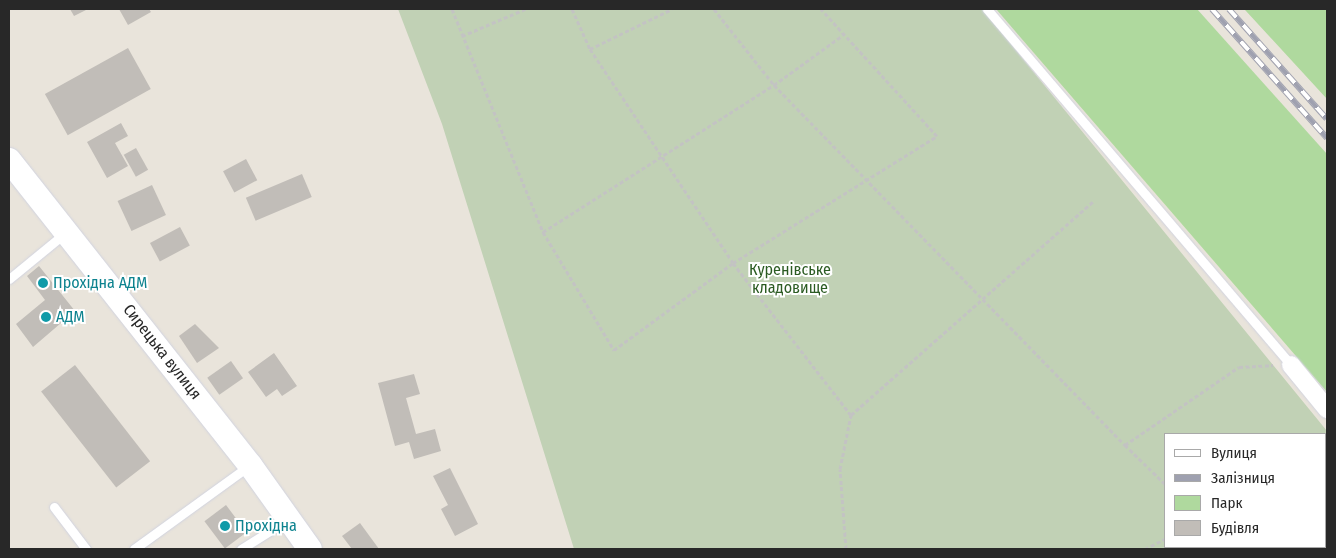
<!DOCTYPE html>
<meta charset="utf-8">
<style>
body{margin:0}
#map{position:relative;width:1336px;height:558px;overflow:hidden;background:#e9e4db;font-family:"Fira Sans Condensed",sans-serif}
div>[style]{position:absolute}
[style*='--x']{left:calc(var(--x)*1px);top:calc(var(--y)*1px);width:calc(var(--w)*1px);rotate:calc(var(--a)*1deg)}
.green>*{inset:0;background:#afd99e}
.cemetery>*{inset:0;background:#c1d1b5}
.building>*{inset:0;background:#c1bdb8;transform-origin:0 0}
.path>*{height:3px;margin-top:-1.5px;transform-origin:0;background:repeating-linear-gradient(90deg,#c3c3c3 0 4px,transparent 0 6.5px)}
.roads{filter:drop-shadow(0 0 1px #d1d3df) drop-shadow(0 0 1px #d1d3df)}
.service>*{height:9px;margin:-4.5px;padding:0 4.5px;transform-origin:4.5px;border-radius:4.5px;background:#fff}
.minor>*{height:18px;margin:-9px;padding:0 9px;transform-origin:9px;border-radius:9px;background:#fff}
.secondary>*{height:24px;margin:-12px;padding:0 12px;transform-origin:12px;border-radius:12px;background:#fff}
.rail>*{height:5.5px;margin-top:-2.75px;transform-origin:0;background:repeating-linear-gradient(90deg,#fff 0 11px,#9fa1b0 0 22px);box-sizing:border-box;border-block:1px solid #9fa1b0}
.dots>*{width:14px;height:14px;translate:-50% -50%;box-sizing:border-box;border:2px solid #fff;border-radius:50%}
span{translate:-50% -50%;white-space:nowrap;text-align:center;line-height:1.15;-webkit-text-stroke:4px #fff;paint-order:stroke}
.park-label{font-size:16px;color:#2b5b22}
.culture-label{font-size:16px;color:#0d838f}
.left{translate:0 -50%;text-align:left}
.street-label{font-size:16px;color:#282828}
.frame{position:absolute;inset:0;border:10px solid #282828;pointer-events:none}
.legend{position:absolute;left:1164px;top:433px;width:162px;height:115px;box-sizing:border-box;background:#fff;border:1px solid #a9a9a9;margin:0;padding:6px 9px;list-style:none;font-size:15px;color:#282828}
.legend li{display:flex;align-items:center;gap:10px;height:25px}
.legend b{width:25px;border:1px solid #a9a9a9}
</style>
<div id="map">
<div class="green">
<div style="clip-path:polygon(996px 9px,1197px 9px,1327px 154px,1327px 392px)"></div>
<div style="clip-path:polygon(1244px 9px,1327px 9px,1327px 99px,1246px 11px)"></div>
</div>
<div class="cemetery">
<div style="clip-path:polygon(evenodd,398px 9px,982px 9px,1327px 431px,1327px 549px,574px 549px,442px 124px,398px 9px,1165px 434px,1325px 434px,1325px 547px,1165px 547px,1165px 434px)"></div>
</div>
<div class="building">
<div style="clip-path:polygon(70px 9px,88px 9px,74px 16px)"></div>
<div style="clip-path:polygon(119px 9px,149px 9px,151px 12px,128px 25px)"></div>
<div style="left:128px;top:48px;width:47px;height:95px;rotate:61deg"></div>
<div style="clip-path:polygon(121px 123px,128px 136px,115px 143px,128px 166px,107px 178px,87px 142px)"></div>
<div style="left:136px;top:148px;width:25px;height:14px;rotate:61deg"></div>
<div style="left:246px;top:159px;width:24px;height:26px;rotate:62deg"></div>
<div style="left:302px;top:174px;width:25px;height:61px;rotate:67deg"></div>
<div style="left:152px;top:185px;width:33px;height:38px;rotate:65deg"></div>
<div style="left:180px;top:227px;width:21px;height:34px;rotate:62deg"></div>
<div style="clip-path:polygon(39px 266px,75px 311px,33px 347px,16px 324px,45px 300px,27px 276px)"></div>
<div style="clip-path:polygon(195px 324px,219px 348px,197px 363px,179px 336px)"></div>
<div style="clip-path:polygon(274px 353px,297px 386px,282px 396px,277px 389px,266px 397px,248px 372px)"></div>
<div style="left:231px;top:361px;width:21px;height:29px;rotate:55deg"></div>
<div style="left:75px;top:365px;width:122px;height:43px;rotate:52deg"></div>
<div style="clip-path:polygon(414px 374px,420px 394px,406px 398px,416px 434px,435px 429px,441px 451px,414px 459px,409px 442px,395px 446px,378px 383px)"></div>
<div style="clip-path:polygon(450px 468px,478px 524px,455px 536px,441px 509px,448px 505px,433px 476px)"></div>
<div style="left:226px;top:505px;width:34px;height:27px;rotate:53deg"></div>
<div style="clip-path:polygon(360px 523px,379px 549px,352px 549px,342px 536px)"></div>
</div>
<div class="path">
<div style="--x:452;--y:9;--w:241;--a:67.8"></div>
<div style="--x:543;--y:232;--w:138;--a:59"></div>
<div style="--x:614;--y:350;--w:147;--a:-36.2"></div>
<div style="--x:733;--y:263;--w:240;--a:-31.9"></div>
<div style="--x:937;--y:136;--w:172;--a:-132.4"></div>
<div style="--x:572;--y:9;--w:44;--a:65.8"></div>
<div style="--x:590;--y:49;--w:257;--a:56.2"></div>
<div style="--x:733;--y:263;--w:192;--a:52.2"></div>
<div style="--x:851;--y:415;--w:324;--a:-41.4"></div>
<div style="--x:714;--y:9;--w:97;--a:51.7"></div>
<div style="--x:774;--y:85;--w:503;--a:45.73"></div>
<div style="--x:462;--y:36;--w:69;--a:-23.2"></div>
<div style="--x:590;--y:49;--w:91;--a:-26"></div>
<div style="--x:543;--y:232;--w:274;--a:-32.5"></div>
<div style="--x:774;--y:85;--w:85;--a:-35.9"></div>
<div style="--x:1165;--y:484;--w:56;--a:-135.7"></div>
<div style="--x:1125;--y:445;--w:138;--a:-34.4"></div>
<div style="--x:1239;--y:367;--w:34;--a:-3"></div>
<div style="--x:1222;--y:547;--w:3;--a:45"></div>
<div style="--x:846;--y:549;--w:80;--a:-94.3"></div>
<div style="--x:840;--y:469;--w:55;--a:-78.5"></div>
<div style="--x:1145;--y:549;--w:22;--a:-27"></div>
</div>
<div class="roads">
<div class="service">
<div style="--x:987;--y:9;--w:468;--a:49.5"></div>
<div style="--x:9;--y:279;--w:72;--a:-39.4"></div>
<div style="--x:54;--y:507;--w:53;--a:52.7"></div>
<div style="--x:134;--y:549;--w:143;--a:-35.9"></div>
<div style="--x:241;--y:549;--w:54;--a:-32.2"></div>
</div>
<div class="minor">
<div style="--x:1291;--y:365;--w:57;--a:50.7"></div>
</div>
<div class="secondary">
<div style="--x:9;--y:160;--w:389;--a:51.7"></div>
<div style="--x:250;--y:465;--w:103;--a:54.5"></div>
</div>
</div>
<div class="rail">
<div style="--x:1212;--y:9;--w:173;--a:48.3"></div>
<div style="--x:1229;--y:9;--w:147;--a:48.3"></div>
</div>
<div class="dots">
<div style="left:43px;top:283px;background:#0f9aa8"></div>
<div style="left:46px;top:317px;background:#0f9aa8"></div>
<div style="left:225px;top:526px;background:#0f9aa8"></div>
</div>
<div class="park-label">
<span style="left:790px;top:279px">Куренівське<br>кладовище</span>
</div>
<div class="culture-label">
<span class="left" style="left:53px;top:283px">Прохідна АДМ</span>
<span class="left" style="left:56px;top:317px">АДМ</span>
<span class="left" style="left:235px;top:526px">Прохідна</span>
</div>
<div class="street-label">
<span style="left:162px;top:352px;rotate:52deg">Сирецька вулиця</span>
</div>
<div class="frame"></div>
<ul class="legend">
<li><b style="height:6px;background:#fff"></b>Вулиця</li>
<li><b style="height:6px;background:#9fa1b0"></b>Залізниця</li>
<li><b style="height:14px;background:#afd99e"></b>Парк</li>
<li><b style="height:14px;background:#c1bdb8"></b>Будівля</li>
</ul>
</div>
